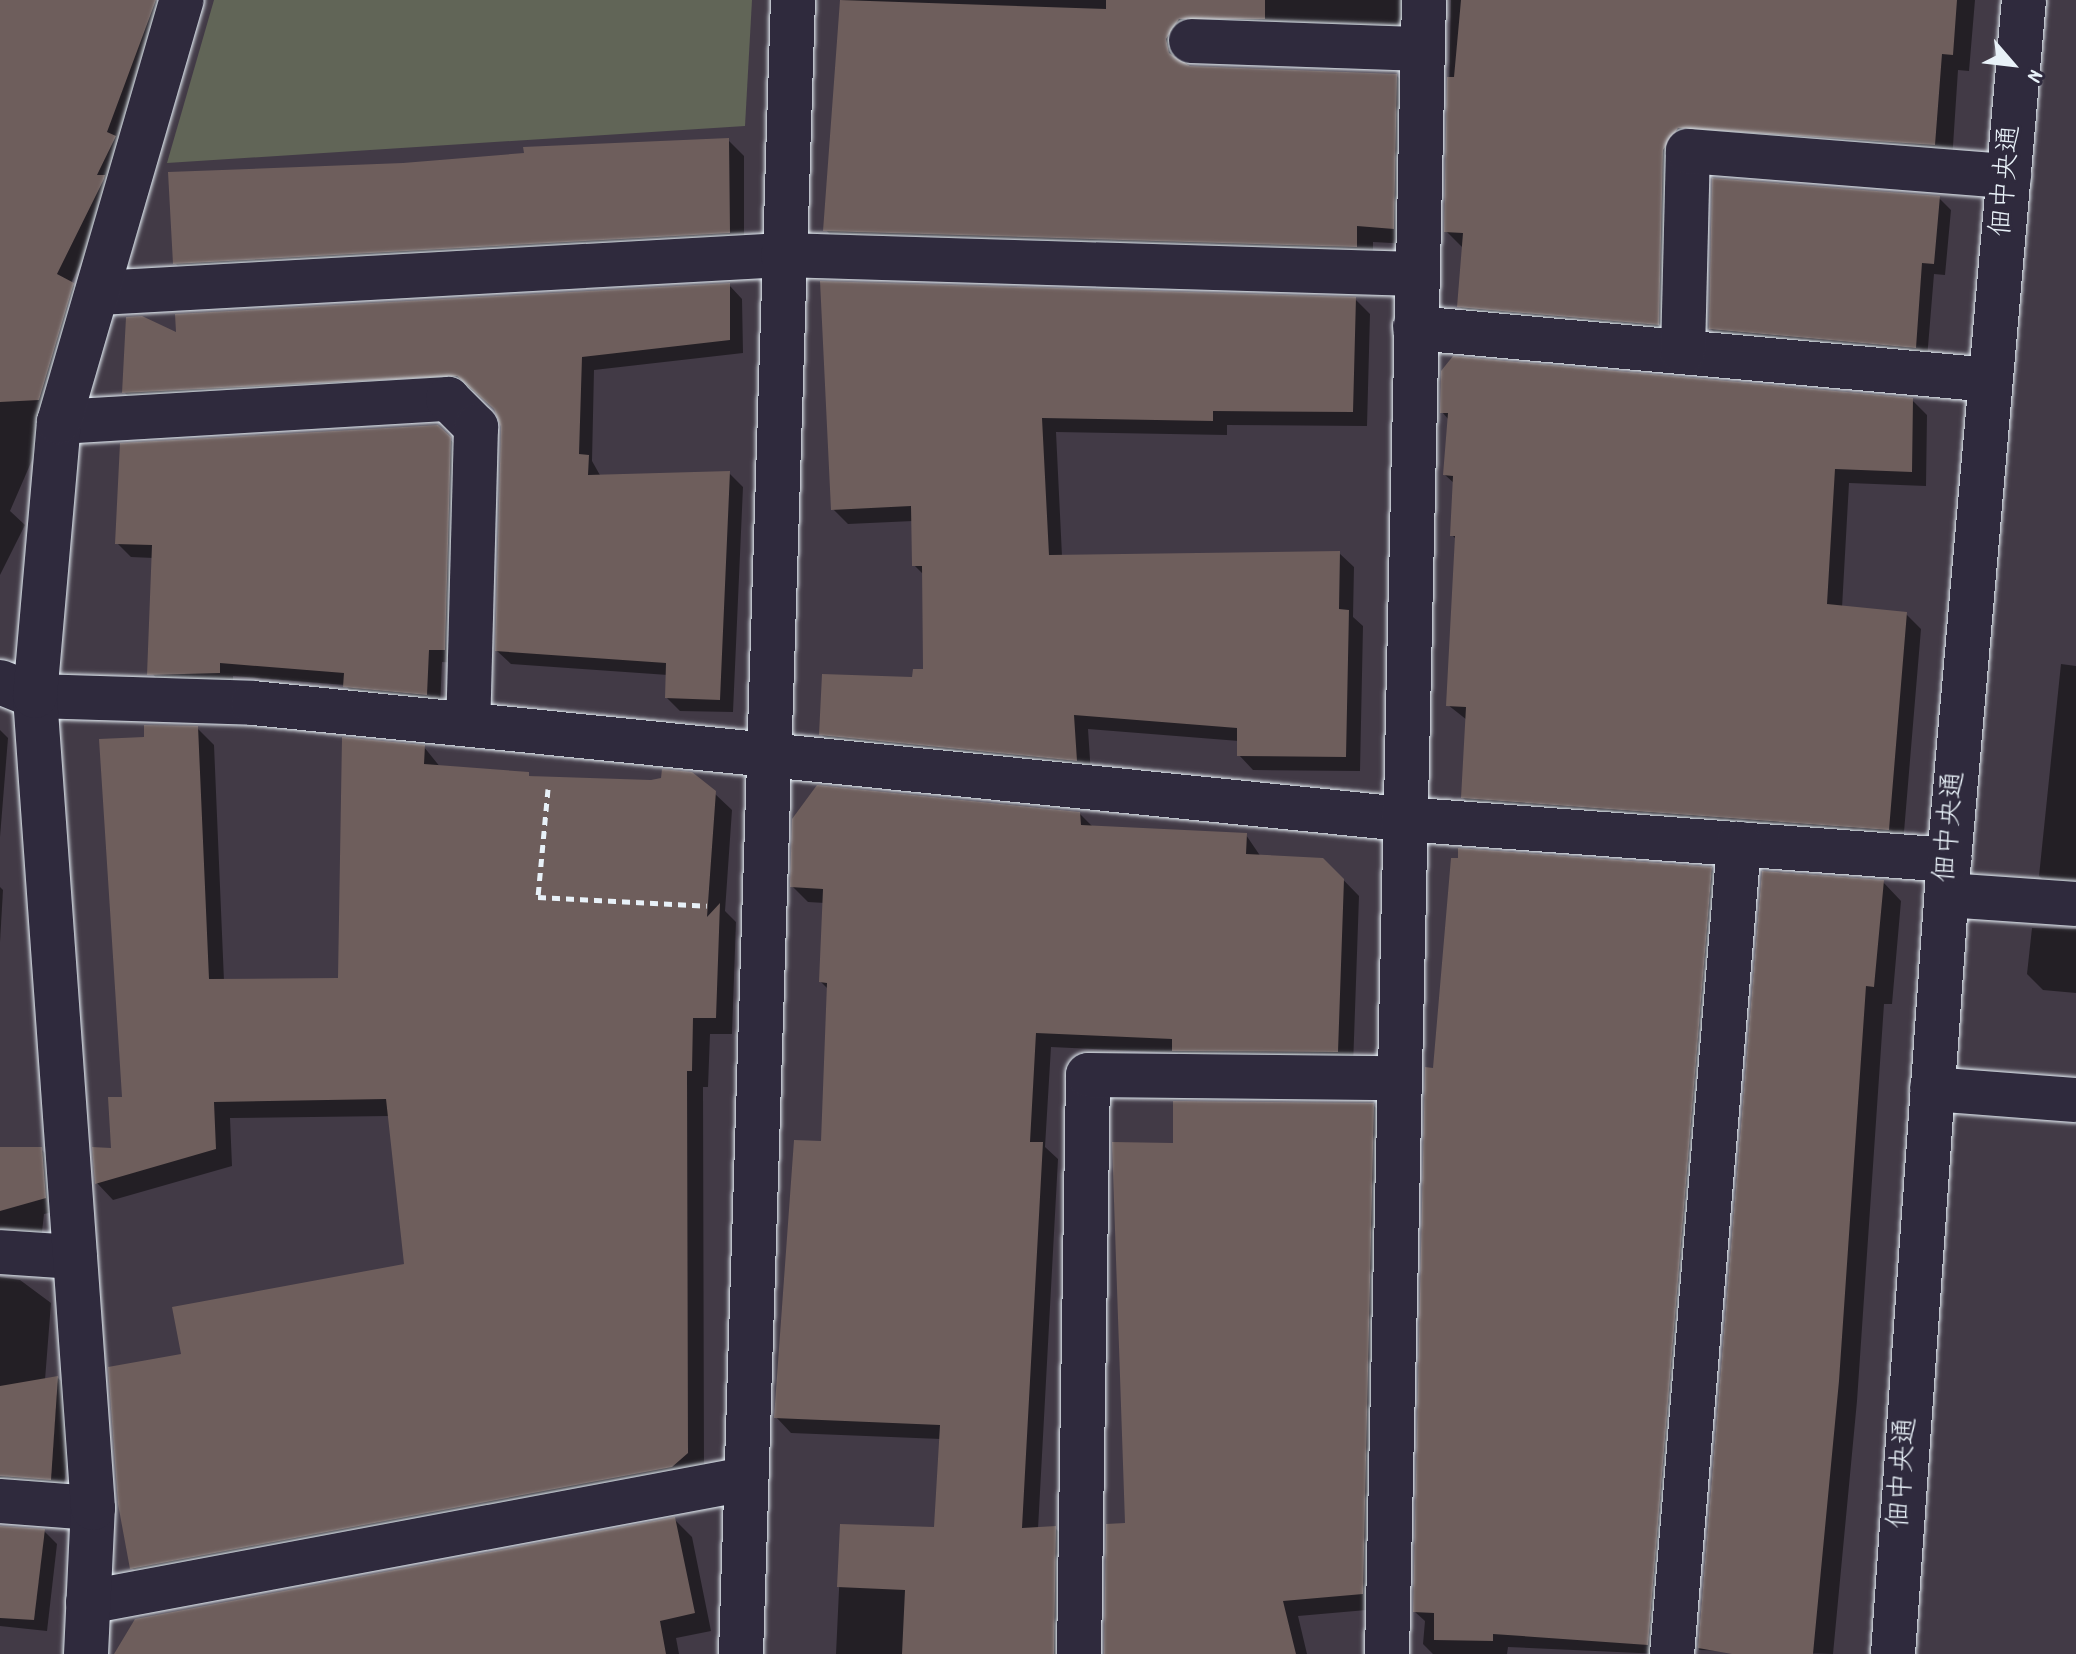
<!DOCTYPE html>
<meta charset="utf-8">
<style>
body{margin:0}
#map{position:relative;width:2076px;height:1654px;overflow:hidden;background:#423a46;font-family:Dekko,"Klee One",sans-serif}
div>[style]{position:absolute}
[style*='--x']{left:calc(var(--x)*1px);top:calc(var(--y)*1px);width:calc(var(--w)*1px);rotate:calc(var(--a)*1deg)}
.green>*{inset:0;background:#616557}
.shadow>*{inset:0;background:#0007}
.building>*{inset:0;background:#6e5e5c}
.path>*{height:5px;margin-top:-2.5px;transform-origin:0;background:repeating-linear-gradient(90deg,#e8f1f8 0 8px,transparent 0 14px)}
.roads{filter:drop-shadow(0 0 2px #e8f1f8) drop-shadow(0 0 2px #e8f1f8)}
.minor>*{height:44px;margin:-22px;padding:0 22px;transform-origin:22px;border-radius:22px;background:#2f2a3d}
span{translate:-50% -50%;white-space:nowrap;text-align:center;line-height:1.15;-webkit-text-stroke:6px #2f2a3d;paint-order:stroke}
.street-label{font-size:28px;color:#e8f1f8}
.north{position:absolute;left:1972px;top:24px;width:80px;height:80px;-webkit-text-stroke:6px #2f2a3d;paint-order:stroke;rotate:118deg;font-size:22px;font-weight:700;line-height:32px;text-align:center;color:#e8f1f8}
.north::after{content:'';display:block;margin:auto;width:28px;height:36px;background:#e8f1f8;clip-path:polygon(50% 0,100% 100%,50% 72%,0 100%)}
</style>
<div id="map">
<div class="green">
<div style="clip-path:polygon(214px 0,752px 0,745px 126px,167px 163px)"></div>
</div>
<div class="shadow">
<div style="clip-path:polygon(0 0,156px 0,169px 13px,116px 193px,71px 283px,86px 298px,52px 414px,10px 511px,25px 525px,0 575px)"></div>
<div style="clip-path:polygon(842px 0,1425px 0,1415px 39px,1182px 57px,1190px 68px,1396px 75px,1413px 92px,1410px 244px,1373px 242px,1373px 263px,842px 247px,826px 230px)"></div>
<div style="clip-path:polygon(1451px 0,1975px 0,1969px 71px,1958px 70px,1952px 161px,1693px 145px,1675px 341px,1476px 323px,1459px 306px,1464px 249px,1446px 231px)"></div>
<div style="clip-path:polygon(728px 140px,744px 156px,744px 248px,190px 279px,175px 263px,403px 165px)"></div>
<div style="clip-path:polygon(1939px 198px,1951px 210px,1945px 275px,1934px 274px,1927px 359px,1723px 341px,1711px 329px)"></div>
<div style="clip-path:polygon(729px 285px,742px 299px,743px 353px,594px 370px,592px 461px,601px 477px,729px 473px,743px 487px,733px 712px,680px 711px,667px 698px,668px 675px,511px 664px,497px 651px,503px 427px,496px 409px,481px 394px,462px 387px,138px 406px,124px 392px,178px 335px)"></div>
<div style="clip-path:polygon(822px 287px,1355px 299px,1370px 314px,1367px 426px,1227px 425px,1227px 435px,1056px 432px,1062px 556px,1339px 553px,1354px 567px,1353px 617px,1363px 626px,1360px 771px,1253px 770px,1239px 755px,1239px 741px,1088px 729px,1091px 775px,836px 749px,821px 734px,925px 672px,924px 575px,914px 565px,913px 521px,848px 524px,833px 509px)"></div>
<div style="clip-path:polygon(1912px 400px,1927px 415px,1926px 486px,1849px 483px,1842px 608px,1906px 614px,1921px 629px,1903px 844px,1478px 812px,1463px 798px,1467px 720px,1448px 705px,1457px 540px,1452px 535px,1455px 484px,1445px 475px,1449px 420px,1442px 412px)"></div>
<div style="clip-path:polygon(437px 427px,464px 453px,458px 663px,442px 662px,440px 708px,359px 700px,345px 685px,233px 676px,233px 686px,162px 684px,149px 670px,154px 558px,131px 557px,117px 543px)"></div>
<div style="clip-path:polygon(2061px 664px,2076px 666px,2076px 894px,2056px 892px,2039px 876px)"></div>
<div style="clip-path:polygon(197px 728px,214px 745px,224px 981px,340px 980px,424px 747px,441px 768px,714px 793px,732px 810px,725px 911px,736px 922px,732px 1034px,710px 1034px,708px 1087px,703px 1087px,704px 1470px,149px 1584px,132px 1568px,183px 1356px,406px 1265px,390px 1116px,230px 1118px,232px 1166px,113px 1200px,97px 1183px,113px 1150px,124px 1099px,146px 739px)"></div>
<div style="clip-path:polygon(0 730px,8px 738px,0 837px)"></div>
<div style="clip-path:polygon(1079px 813px,1093px 827px,1246px 835px,1261px 857px,1323px 859px,1359px 896px,1353px 1067px,1190px 1065px,1177px 1053px,1051px 1047px,1045px 1147px,1058px 1159px,1038px 1529px,1055px 1528px,1071px 1544px,1070px 1654px,836px 1654px,842px 1526px,936px 1529px,941px 1439px,791px 1433px,776px 1417px,823px 1143px,829px 990px,821px 982px,825px 903px,808px 902px,792px 886px)"></div>
<div style="clip-path:polygon(1711px 869px,1725px 883px,1661px 1654px,1508px 1647px,1507px 1654px,1433px 1654px,1423px 1644px,1425px 1621px,1415px 1612px,1435px 1070px)"></div>
<div style="clip-path:polygon(1764px 873px,1883px 882px,1901px 901px,1892px 1004px,1884px 1004px,1857px 1401px,1833px 1654px,1699px 1650px)"></div>
<div style="clip-path:polygon(0 887px,3px 890px,0 942px)"></div>
<div style="clip-path:polygon(2032px 928px,2076px 929px,2076px 993px,2043px 990px,2027px 974px)"></div>
<div style="clip-path:polygon(1373px 1105px,1389px 1120px,1378px 1609px,1298px 1616px,1307px 1654px,1105px 1654px,1128px 1525px)"></div>
<div style="clip-path:polygon(0 1149px,41px 1149px,54px 1162px,58px 1211px,44px 1214px,41px 1241px,0 1246px)"></div>
<div style="clip-path:polygon(0 1277px,20px 1280px,51px 1303px,45px 1380px,58px 1378px,71px 1391px,73px 1416px,63px 1492px,0 1495px)"></div>
<div style="clip-path:polygon(675px 1520px,692px 1537px,711px 1631px,676px 1638px,679px 1654px,116px 1654px)"></div>
<div style="clip-path:polygon(0 1526px,44px 1531px,57px 1544px,47px 1631px,0 1626px)"></div>
</div>
<div class="building">
<div style="clip-path:polygon(0 0,156px 0,107px 132px,116px 136px,97px 175px,105px 175px,104px 179px,57px 274px,74px 283px,39px 400px,0 402px)"></div>
<div style="clip-path:polygon(840px 0,1106px 9px,1106px 0,1265px 0,1265px 19px,1179px 19px,1166px 39px,1169px 53px,1190px 66px,1397px 74px,1394px 229px,1357px 226px,1357px 247px,823px 231px)"></div>
<div style="clip-path:polygon(1461px 0,1957px 0,1953px 55px,1942px 54px,1935px 145px,1678px 128px,1663px 150px,1659px 325px,1457px 307px,1463px 233px,1444px 232px,1447px 77px,1454px 77px)"></div>
<div style="clip-path:polygon(729px 138px,730px 233px,173px 264px,168px 172px,403px 163px,524px 153px,523px 147px)"></div>
<div style="clip-path:polygon(1712px 178px,1940px 196px,1934px 264px,1922px 263px,1916px 348px,1709px 329px)"></div>
<div style="clip-path:polygon(820px 281px,1356px 297px,1353px 412px,1213px 411px,1213px 421px,1042px 418px,1049px 555px,1340px 551px,1339px 609px,1349px 610px,1346px 757px,1237px 756px,1237px 728px,1074px 715px,1077px 761px,819px 735px,822px 674px,912px 677px,913px 669px,923px 669px,922px 566px,912px 566px,911px 506px,831px 510px)"></div>
<div style="clip-path:polygon(730px 283px,730px 340px,582px 357px,579px 454px,589px 455px,588px 475px,730px 471px,720px 700px,665px 698px,666px 663px,495px 651px,501px 427px,494px 409px,457px 376px,122px 393px,126px 317px,142px 316px,176px 332px,175px 314px)"></div>
<div style="clip-path:polygon(1453px 356px,1913px 398px,1912px 472px,1835px 469px,1827px 604px,1907px 612px,1889px 830px,1461px 798px,1466px 707px,1446px 706px,1455px 536px,1450px 536px,1453px 476px,1443px 475px,1448px 413px,1440px 413px,1441px 371px)"></div>
<div style="clip-path:polygon(438px 425px,451px 437px,445px 650px,429px 650px,427px 695px,343px 687px,344px 673px,220px 663px,220px 673px,147px 675px,152px 545px,115px 544px,120px 443px)"></div>
<div style="clip-path:polygon(144px 725px,198px 726px,209px 979px,338px 978px,342px 737px,425px 745px,424px 764px,529px 772px,529px 776px,651px 780px,661px 778px,662px 769px,692px 772px,716px 791px,707px 917px,720px 903px,716px 1018px,693px 1018px,692px 1071px,687px 1071px,688px 1453px,672px 1467px,130px 1569px,118px 1504px,108px 1367px,181px 1354px,172px 1307px,404px 1264px,386px 1099px,214px 1102px,216px 1149px,95px 1184px,92px 1147px,111px 1148px,108px 1097px,122px 1097px,99px 739px,144px 737px)"></div>
<div style="clip-path:polygon(817px 785px,1080px 812px,1081px 825px,1247px 833px,1246px 854px,1323px 858px,1344px 879px,1338px 1052px,1172px 1051px,1172px 1039px,1036px 1033px,1030px 1142px,1043px 1142px,1022px 1528px,1056px 1526px,1054px 1654px,902px 1654px,905px 1590px,837px 1587px,840px 1524px,934px 1527px,940px 1425px,774px 1418px,794px 1140px,821px 1141px,827px 983px,819px 982px,823px 889px,790px 887px,792px 819px)"></div>
<div style="clip-path:polygon(1458px 848px,1712px 867px,1648px 1645px,1493px 1634px,1493px 1641px,1434px 1640px,1434px 1613px,1413px 1612px,1425px 1067px,1433px 1068px,1451px 858px,1458px 858px)"></div>
<div style="clip-path:polygon(1762px 871px,1884px 880px,1874px 987px,1866px 986px,1839px 1381px,1813px 1654px,1732px 1654px,1698px 1648px)"></div>
<div style="clip-path:polygon(1173px 1101px,1374px 1103px,1363px 1594px,1283px 1601px,1296px 1654px,1104px 1654px,1106px 1524px,1125px 1523px,1112px 1142px,1173px 1143px)"></div>
<div style="clip-path:polygon(0 1147px,42px 1147px,46px 1198px,0 1211px)"></div>
<div style="clip-path:polygon(58px 1376px,51px 1480px,0 1476px,0 1386px)"></div>
<div style="clip-path:polygon(675px 1517px,695px 1613px,660px 1621px,666px 1654px,114px 1654px,135px 1619px)"></div>
<div style="clip-path:polygon(0 1526px,45px 1529px,34px 1620px,0 1618px)"></div>
</div>
<div class="path">
<div style="--x:548;--y:789;--w:108;--a:95.3"></div>
<div style="--x:538;--y:897;--w:169;--a:3"></div>
</div>
<div class="roads">
<div class="minor">
<div style="--x:1191;--y:41;--w:232;--a:2"></div>
<div style="--x:99;--y:293;--w:685;--a:-3.18"></div>
<div style="--x:783;--y:255;--w:634;--a:1.72"></div>
<div style="--x:1415;--y:328;--w:578;--a:5.16"></div>
<div style="--x:1683;--y:352;--w:201;--a:-88.6"></div>
<div style="--x:1688;--y:151;--w:322;--a:4.5"></div>
<div style="--x:59;--y:422;--w:390;--a:-3.4"></div>
<div style="--x:448;--y:399;--w:40;--a:45"></div>
<div style="--x:476;--y:427;--w:297;--a:91.5"></div>
<div style="--x:0;--y:682;--w:38;--a:22"></div>
<div style="--x:35;--y:696;--w:218;--a:1.8"></div>
<div style="--x:253;--y:703;--w:1156;--a:5.76"></div>
<div style="--x:1403;--y:819;--w:548;--a:4.29"></div>
<div style="--x:1947;--y:895;--w:129;--a:4"></div>
<div style="--x:1932;--y:1089;--w:144;--a:4.4"></div>
<div style="--x:0;--y:1252;--w:75;--a:3.8"></div>
<div style="--x:0;--y:1501;--w:93;--a:4.3"></div>
<div style="--x:88;--y:1602;--w:668;--a:-10.6"></div>
<div style="--x:86;--y:1654;--w:146;--a:-87.3"></div>
<div style="--x:93;--y:1508;--w:814;--a:-94.09"></div>
<div style="--x:35;--y:696;--w:275;--a:-85"></div>
<div style="--x:59;--y:422;--w:440;--a:-73.8"></div>
<div style="--x:741;--y:1654;--w:1655;--a:-88.2"></div>
<div style="--x:1079;--y:1654;--w:579;--a:-89.11"></div>
<div style="--x:1088;--y:1075;--w:309;--a:0.6"></div>
<div style="--x:1387;--y:1654;--w:1654;--a:-88.72"></div>
<div style="--x:1672;--y:1654;--w:813;--a:-85.27"></div>
<div style="--x:1893;--y:1654;--w:796;--a:-85.97"></div>
<div style="--x:1949;--y:860;--w:863;--a:-85.02"></div>
</div>
</div>
<div class="street-label">
<span style="left:2008px;top:181px;rotate:-85deg">佃中央通</span>
<span style="left:1952px;top:827px;rotate:-85deg">佃中央通</span>
<span style="left:1905px;top:1473px;rotate:-86deg">佃中央通</span>
</div>
<div class="north">N</div>
</div>
